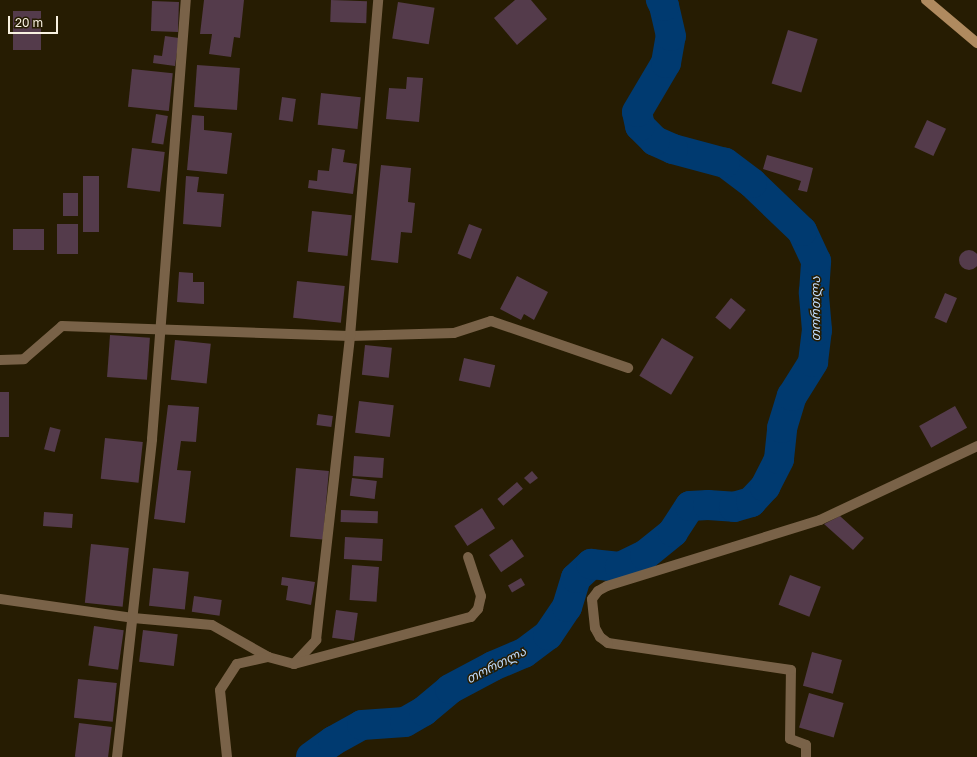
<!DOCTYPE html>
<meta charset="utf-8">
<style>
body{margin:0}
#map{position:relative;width:977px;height:757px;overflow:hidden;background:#261c02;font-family:"Golos Text","Noto Sans Georgian",sans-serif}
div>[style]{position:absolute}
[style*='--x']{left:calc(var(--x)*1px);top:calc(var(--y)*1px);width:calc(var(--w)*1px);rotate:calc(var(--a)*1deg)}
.river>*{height:30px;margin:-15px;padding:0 15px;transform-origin:15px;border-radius:15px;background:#003a70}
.building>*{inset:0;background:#543b4b;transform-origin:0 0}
.round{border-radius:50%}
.minor>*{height:10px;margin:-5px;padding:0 5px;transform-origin:5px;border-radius:5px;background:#796248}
.secondary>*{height:10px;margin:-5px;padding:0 5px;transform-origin:5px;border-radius:5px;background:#af8a5f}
span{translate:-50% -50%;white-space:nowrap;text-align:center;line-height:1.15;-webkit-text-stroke:3px #261c02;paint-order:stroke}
.water-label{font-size:13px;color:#bedafb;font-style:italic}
.scale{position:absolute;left:8px;top:16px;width:50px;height:18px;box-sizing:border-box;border:2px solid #f8f1e1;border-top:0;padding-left:5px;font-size:12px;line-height:14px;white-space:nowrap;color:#f8f1e1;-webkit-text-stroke:3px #261c02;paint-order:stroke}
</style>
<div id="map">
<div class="river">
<div style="--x:311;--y:757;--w:27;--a:-36"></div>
<div style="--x:333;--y:741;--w:33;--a:-29"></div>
<div style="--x:362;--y:725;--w:43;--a:-4"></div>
<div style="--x:405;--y:722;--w:22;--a:-30"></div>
<div style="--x:424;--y:711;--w:34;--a:-40"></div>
<div style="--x:450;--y:689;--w:49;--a:-28.1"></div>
<div style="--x:493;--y:666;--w:34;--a:-23"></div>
<div style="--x:524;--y:653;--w:30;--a:-37"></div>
<div style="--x:548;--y:635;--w:34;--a:-56"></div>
<div style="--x:567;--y:607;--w:30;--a:-73"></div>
<div style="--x:576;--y:578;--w:21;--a:-43"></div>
<div style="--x:591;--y:564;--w:29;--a:6"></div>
<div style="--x:620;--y:567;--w:28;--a:-26"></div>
<div style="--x:645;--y:555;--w:36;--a:-39"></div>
<div style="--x:673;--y:532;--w:31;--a:-57"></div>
<div style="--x:690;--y:506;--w:18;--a:-3"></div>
<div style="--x:708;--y:505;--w:26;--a:4"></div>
<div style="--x:734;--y:507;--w:18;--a:-16"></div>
<div style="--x:751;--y:502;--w:21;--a:-47"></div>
<div style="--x:765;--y:487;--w:31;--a:-63"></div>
<div style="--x:779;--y:459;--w:31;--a:-84"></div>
<div style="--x:782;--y:428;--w:34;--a:-73"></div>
<div style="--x:792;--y:396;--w:40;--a:-58"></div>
<div style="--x:813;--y:362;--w:32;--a:-83"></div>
<div style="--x:817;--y:330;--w:38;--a:-95"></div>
<div style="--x:814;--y:292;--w:31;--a:-86"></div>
<div style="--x:816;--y:261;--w:33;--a:-115"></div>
<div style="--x:802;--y:231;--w:69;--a:-136.2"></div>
<div style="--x:752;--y:183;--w:34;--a:-143"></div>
<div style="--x:725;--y:163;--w:54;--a:-164.9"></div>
<div style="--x:673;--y:149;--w:20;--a:-156"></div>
<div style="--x:655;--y:141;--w:21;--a:-135"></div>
<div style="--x:640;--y:126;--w:14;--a:-102"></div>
<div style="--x:637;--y:112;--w:57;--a:-59.4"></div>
<div style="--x:666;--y:63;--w:27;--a:-80"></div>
<div style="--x:671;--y:36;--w:31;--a:-103"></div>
<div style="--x:664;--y:6;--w:7;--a:-117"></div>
</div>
<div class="building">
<div style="clip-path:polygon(204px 0,244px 0,240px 38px,234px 37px,231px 57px,209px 54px,212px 34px,200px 34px)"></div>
<div style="left:331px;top:0;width:36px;height:22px;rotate:2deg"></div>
<div style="clip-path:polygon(515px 0,531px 0,547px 19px,517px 45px,494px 18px)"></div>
<div style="left:152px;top:1px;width:27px;height:30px;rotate:2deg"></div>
<div style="left:398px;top:2px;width:37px;height:37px;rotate:9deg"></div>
<div style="left:41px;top:11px;width:39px;height:28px;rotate:90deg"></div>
<div style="left:788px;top:30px;width:31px;height:56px;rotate:17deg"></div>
<div style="clip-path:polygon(165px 36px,179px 38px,175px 66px,153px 63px,154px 55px,162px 56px)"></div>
<div style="left:197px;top:65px;width:43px;height:42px;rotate:4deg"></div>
<div style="left:132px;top:69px;width:41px;height:38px;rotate:6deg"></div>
<div style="clip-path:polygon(407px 77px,423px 78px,419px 122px,386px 119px,389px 88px,406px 89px)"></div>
<div style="left:321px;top:93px;width:40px;height:32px;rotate:6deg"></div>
<div style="left:282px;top:97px;width:14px;height:23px;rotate:8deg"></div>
<div style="left:156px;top:114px;width:12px;height:29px;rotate:9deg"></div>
<div style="clip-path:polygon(192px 115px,204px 116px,204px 130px,232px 133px,227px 174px,187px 170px)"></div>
<div style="left:927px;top:120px;width:21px;height:30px;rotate:25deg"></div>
<div style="left:132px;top:148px;width:33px;height:40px;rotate:7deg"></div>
<div style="clip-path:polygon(332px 148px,345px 150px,343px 162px,357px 164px,353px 194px,308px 188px,309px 180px,317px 181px,318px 170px,329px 171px)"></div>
<div style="clip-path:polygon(767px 155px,813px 168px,807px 192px,798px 190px,801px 181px,763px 169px)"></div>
<div style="clip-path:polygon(381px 165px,411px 168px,408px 202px,415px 203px,412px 233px,401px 232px,398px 263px,371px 260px)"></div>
<div style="left:83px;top:176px;width:16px;height:56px"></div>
<div style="clip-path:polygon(186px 176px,199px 177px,197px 192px,224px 194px,221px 227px,183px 224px)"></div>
<div style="left:63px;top:193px;width:15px;height:23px"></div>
<div style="left:312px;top:211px;width:40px;height:41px;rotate:6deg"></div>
<div style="left:57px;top:224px;width:21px;height:30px"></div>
<div style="left:469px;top:224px;width:14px;height:32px;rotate:21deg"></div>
<div style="left:44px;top:229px;width:21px;height:31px;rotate:90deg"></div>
<div class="round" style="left:959px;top:250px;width:20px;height:20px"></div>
<div style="clip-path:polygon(179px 272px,193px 273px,193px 282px,204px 282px,204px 304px,177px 302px)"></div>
<div style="clip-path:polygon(517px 276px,548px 292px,534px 320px,524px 314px,521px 320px,500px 309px)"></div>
<div style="left:297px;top:281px;width:48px;height:37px;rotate:6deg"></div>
<div style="left:945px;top:293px;width:13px;height:27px;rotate:23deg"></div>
<div style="left:731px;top:298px;width:19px;height:25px;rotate:39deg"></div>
<div style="left:110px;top:335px;width:40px;height:42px;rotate:4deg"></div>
<div style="left:662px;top:338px;width:37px;height:44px;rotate:31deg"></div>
<div style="left:175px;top:340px;width:36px;height:40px;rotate:6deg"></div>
<div style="left:365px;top:345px;width:27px;height:30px;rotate:6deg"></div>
<div style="left:464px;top:358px;width:32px;height:23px;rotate:13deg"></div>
<div style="left:0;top:392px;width:9px;height:45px"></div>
<div style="left:359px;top:401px;width:35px;height:32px;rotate:7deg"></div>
<div style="clip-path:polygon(168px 405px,199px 407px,196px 442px,181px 441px,177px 470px,191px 471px,185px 523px,154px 519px)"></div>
<div style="left:955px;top:406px;width:25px;height:41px;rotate:61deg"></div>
<div style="left:318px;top:414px;width:15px;height:11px;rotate:8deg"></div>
<div style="left:50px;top:427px;width:11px;height:23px;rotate:15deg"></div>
<div style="left:105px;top:438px;width:38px;height:41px;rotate:6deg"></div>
<div style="left:354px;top:456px;width:30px;height:20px;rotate:4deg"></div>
<div style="left:296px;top:468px;width:33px;height:69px;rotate:5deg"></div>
<div style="clip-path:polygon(532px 471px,538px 478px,530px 484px,524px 478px)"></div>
<div style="left:352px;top:478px;width:25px;height:18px;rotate:7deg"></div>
<div style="left:517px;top:482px;width:9px;height:26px;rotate:49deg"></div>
<div style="left:482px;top:508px;width:24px;height:33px;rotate:57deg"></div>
<div style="left:341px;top:510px;width:37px;height:12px;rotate:2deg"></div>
<div style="left:44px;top:512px;width:29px;height:14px;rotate:4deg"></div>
<div style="clip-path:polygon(840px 516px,864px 538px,853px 550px,824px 524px)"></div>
<div style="left:345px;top:537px;width:38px;height:22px;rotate:3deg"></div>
<div style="left:512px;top:539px;width:21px;height:28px;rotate:55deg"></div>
<div style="left:91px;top:544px;width:38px;height:59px;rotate:6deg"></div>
<div style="left:352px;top:565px;width:27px;height:35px;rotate:4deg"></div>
<div style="left:153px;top:568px;width:36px;height:38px;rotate:6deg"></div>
<div style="left:790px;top:575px;width:33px;height:32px;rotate:21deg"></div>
<div style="clip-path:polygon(282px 577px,315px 582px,311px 605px,286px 600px,288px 586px,281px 585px)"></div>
<div style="left:521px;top:578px;width:8px;height:15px;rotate:60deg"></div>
<div style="left:194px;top:596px;width:28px;height:16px;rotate:8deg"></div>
<div style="left:336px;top:610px;width:22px;height:28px;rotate:8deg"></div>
<div style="left:94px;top:626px;width:30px;height:40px;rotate:8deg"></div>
<div style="left:143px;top:630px;width:35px;height:32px;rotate:7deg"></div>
<div style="left:812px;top:652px;width:31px;height:35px;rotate:15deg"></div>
<div style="left:78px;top:679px;width:39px;height:39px;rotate:6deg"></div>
<div style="left:809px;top:693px;width:36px;height:36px;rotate:16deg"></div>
<div style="left:79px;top:723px;width:33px;height:34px;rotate:7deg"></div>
</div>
<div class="minor">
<div style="--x:0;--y:360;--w:24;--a:-2"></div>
<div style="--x:24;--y:359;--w:50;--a:-41"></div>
<div style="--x:62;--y:326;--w:288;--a:2"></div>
<div style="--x:350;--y:336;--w:104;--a:-1.7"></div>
<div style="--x:454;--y:333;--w:39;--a:-18"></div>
<div style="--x:491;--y:321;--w:145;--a:18.9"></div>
<div style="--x:0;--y:599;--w:134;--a:8.1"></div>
<div style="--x:133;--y:618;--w:79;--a:5.1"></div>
<div style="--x:212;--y:625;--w:64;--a:29.7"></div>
<div style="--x:268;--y:657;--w:27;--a:15"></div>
<div style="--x:294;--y:664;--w:33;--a:-47"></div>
<div style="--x:316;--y:640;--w:306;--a:-83.6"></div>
<div style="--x:350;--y:336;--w:337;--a:-85.2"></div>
<div style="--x:294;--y:664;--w:183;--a:-14.9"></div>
<div style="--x:471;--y:617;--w:11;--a:-49"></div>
<div style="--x:478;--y:609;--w:13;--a:-77"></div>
<div style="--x:481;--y:596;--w:41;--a:-108.4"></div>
<div style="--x:117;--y:757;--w:320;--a:-83.7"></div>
<div style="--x:152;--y:439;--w:440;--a:-85.6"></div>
<div style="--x:227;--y:757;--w:67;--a:-96"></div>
<div style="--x:220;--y:690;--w:31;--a:-57"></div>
<div style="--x:237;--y:664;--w:32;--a:-13"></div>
<div style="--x:806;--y:757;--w:12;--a:-90"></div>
<div style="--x:806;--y:745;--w:17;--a:-159"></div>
<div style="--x:790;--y:739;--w:69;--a:-89.2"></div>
<div style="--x:791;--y:670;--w:185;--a:-171.6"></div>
<div style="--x:608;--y:643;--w:10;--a:-143"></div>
<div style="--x:600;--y:637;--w:10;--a:-119"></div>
<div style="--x:595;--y:628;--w:29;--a:-96"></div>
<div style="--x:592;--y:599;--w:10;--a:-53"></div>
<div style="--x:598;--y:591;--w:10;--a:-29"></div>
<div style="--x:607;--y:586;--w:223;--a:-17.2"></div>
<div style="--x:820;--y:520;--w:174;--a:-25.2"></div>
</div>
<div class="secondary">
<div style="--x:926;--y:0;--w:67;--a:40.1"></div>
</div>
<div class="water-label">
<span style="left:815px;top:309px;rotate:-90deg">თორთლა</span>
<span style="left:496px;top:665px;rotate:-27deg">თორთლა</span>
</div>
<div class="scale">20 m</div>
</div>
